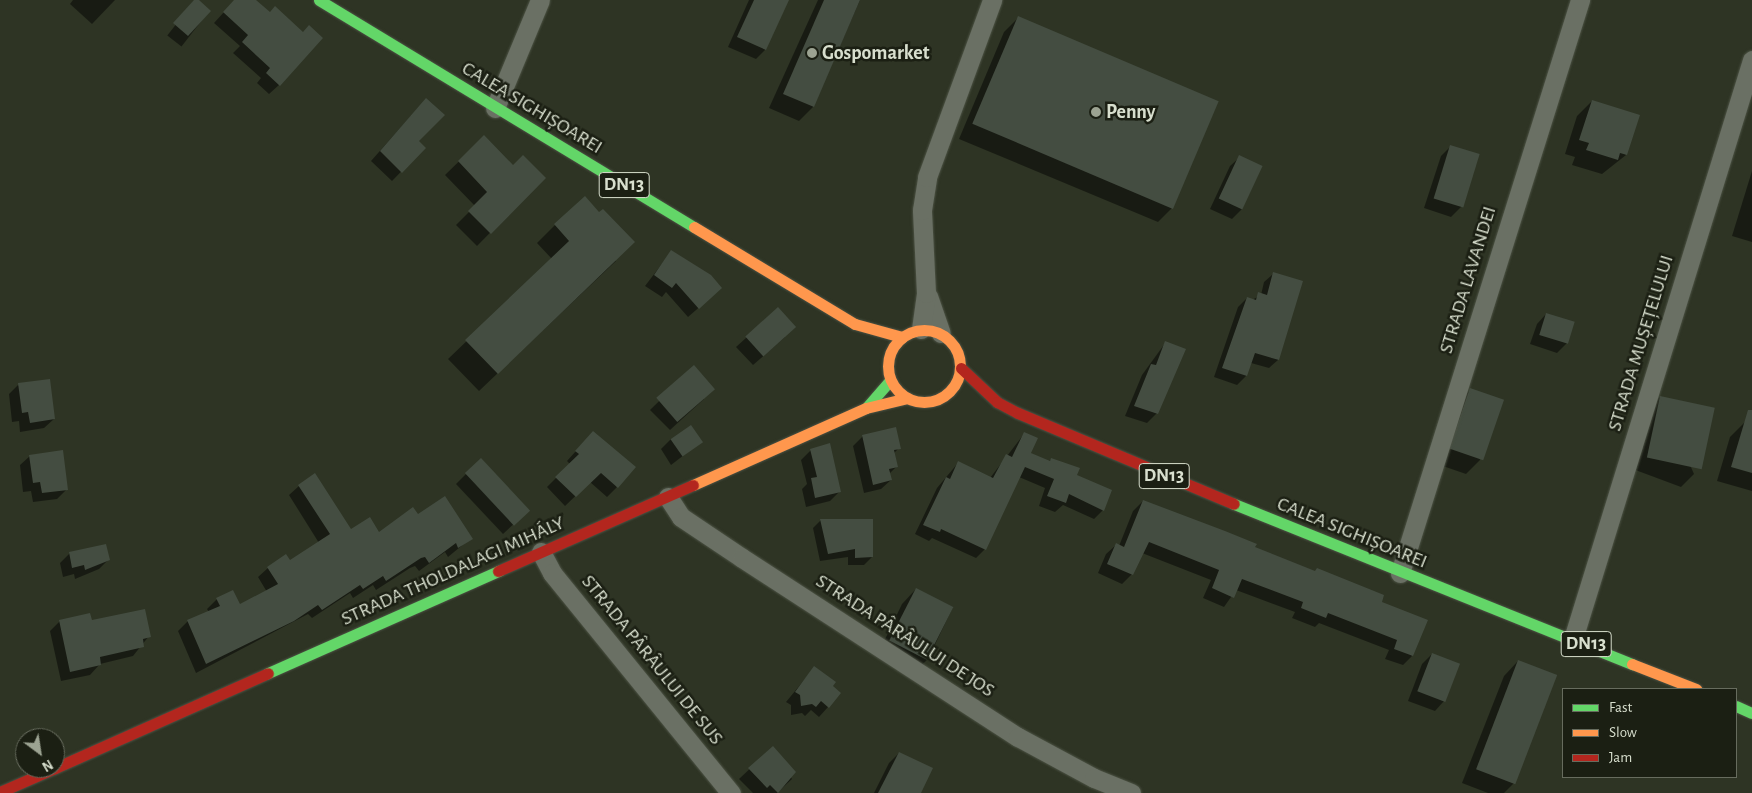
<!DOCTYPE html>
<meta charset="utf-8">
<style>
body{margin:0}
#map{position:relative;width:1752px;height:793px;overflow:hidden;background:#2e3424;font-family:"Alegreya Sans",sans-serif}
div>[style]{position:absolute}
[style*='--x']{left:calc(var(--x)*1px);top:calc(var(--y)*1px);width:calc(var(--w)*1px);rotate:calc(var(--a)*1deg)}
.shadow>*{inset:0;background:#0007;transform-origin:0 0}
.building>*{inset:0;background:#444d41;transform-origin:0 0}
.roads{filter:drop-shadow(0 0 1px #4c5244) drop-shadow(0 0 1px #4c5244)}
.street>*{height:19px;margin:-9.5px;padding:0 9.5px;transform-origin:9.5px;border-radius:9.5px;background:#6a7064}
.fast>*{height:11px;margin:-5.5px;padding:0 5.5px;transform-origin:5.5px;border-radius:5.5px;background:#63d668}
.slow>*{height:11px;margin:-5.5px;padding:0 5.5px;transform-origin:5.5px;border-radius:5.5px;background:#ff974d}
.slow>.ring{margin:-5.5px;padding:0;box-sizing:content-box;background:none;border:11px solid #ff974d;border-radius:50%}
.jam>*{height:11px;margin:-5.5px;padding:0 5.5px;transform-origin:5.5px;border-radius:5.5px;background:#b3261e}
.dots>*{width:14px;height:14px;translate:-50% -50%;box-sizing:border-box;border:2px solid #1b1f13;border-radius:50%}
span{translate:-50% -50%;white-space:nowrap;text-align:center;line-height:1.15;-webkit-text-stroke:5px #1b1f13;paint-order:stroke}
.shield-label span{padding:1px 4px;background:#1b1f13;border:1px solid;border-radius:4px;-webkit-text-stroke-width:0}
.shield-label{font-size:19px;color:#d8dfce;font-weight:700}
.poi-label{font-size:20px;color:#d8dfce;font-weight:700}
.left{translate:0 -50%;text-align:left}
.street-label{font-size:20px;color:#d8dfce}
.legend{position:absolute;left:1562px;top:688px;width:175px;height:90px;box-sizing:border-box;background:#1b1f13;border:1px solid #676c5e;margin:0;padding:6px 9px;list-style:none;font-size:15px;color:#d8dfce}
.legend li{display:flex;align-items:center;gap:10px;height:25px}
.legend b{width:25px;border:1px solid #676c5e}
.north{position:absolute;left:15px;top:728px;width:50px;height:50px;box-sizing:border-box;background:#1b1f13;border:1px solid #676c5e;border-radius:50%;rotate:149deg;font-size:14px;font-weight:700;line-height:20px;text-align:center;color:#d8dfce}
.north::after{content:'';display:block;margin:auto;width:18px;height:22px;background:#9ca392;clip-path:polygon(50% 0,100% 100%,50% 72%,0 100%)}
</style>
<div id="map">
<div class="shadow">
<div style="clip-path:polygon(73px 0,115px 0,92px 24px,70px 4px)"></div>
<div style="left:195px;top:0;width:18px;height:45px;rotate:38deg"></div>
<div style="clip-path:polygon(235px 0,255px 0,279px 85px,269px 94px,257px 83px,261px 78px,233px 53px,240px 46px,214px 23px)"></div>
<div style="clip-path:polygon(749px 0,788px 0,765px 50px,756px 59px,728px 47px)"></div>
<div style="clip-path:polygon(818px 0,860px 0,813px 107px,799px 121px,769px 108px)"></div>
<div style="clip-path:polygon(1018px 18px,1173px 207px,1158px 222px,959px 139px,1004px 32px)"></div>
<div style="clip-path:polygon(1592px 101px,1626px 155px,1602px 174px,1572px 165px,1575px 157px,1565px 154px,1577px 116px)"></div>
<div style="clip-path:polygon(417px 109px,418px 141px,424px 148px,392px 181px,371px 161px)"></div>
<div style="clip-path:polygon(484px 137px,513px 167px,544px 178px,477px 246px,456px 225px,475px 206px,445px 175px)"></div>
<div style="clip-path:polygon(1451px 146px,1461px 207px,1451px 217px,1424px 208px,1441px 156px)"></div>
<div style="clip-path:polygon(1240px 157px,1242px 209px,1232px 219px,1210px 209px,1230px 166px)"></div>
<div style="clip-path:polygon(1752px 171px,1752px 242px,1732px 236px)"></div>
<div style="clip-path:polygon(555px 225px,616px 261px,479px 391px,448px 359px,552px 259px,537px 243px)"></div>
<div style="clip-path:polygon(671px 252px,711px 297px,688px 317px,666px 292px,662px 297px,645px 286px)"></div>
<div style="clip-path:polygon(1273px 274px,1278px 360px,1269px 368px,1251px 363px,1246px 376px,1237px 385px,1214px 377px,1238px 307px,1247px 298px,1252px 300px,1261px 295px,1264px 282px)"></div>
<div style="clip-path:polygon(778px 309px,785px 337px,753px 365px,736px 347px)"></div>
<div style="clip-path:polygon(1546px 314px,1567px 343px,1557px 353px,1530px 344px,1537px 324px)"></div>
<div style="clip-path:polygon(1166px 342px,1157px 413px,1147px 423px,1125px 416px,1142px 375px)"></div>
<div style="clip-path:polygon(694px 367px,704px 399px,670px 430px,650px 410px)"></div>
<div style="clip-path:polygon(18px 385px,54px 419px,44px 428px,20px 432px,19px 421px,12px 422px,9px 394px)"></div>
<div style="clip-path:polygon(1471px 389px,1480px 460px,1466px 474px,1437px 464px,1456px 404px)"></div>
<div style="clip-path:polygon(1660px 397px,1694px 474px,1681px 487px,1630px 468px,1648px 409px)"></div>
<div style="clip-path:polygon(1745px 422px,1752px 424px,1752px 491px,1717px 481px,1730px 437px)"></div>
<div style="clip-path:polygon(1024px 434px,1030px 453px,1048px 462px,1052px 459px,1076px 475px,1103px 510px,1094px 519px,1063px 505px,1055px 512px,1039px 506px,1045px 488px,1019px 477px,985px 549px,976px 558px,932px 538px,929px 541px,915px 534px,937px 488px,958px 463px,990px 478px)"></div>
<div style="clip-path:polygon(863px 436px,899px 448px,893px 454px,896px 467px,889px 474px,891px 480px,881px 489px,864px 493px,853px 446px)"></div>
<div style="clip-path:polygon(671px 439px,701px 442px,671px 465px,661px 449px)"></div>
<div style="clip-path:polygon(584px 442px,617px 487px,607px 497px,590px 482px,565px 506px,547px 487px,570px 464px,567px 461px)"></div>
<div style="clip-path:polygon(811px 450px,840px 491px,830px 501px,806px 507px,802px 489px,807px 484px,801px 460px)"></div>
<div style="clip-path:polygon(30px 456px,67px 489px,57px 499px,33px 502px,31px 491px,23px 492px,20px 465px)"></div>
<div style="clip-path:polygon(466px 474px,518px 520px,503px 534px,456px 484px)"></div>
<div style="clip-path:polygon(299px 486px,351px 531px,379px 533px,417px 516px,471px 538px,448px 557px,445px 552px,419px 571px,415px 566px,410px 568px,376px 590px,373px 585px,353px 598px,350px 593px,312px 618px,308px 614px,196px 673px,178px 631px,188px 621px,209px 612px,207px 609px,217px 599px,240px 606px,267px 592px,258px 577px,268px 568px,290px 562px,319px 543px,289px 495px)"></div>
<div style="clip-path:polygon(1143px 501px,1380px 603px,1412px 656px,1403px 665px,1385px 659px,1389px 650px,1319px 623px,1315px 627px,1292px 618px,1295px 612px,1236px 590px,1224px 607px,1203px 598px,1211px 580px,1142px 553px,1132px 574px,1122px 584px,1098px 573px,1106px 554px,1116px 545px,1119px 546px,1133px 511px)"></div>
<div style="clip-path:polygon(821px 520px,872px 557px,864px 565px,848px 565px,848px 557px,820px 561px,813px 528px)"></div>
<div style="clip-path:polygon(70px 553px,109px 559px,99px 569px,75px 579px,74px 574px,63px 577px,60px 563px)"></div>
<div style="clip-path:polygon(916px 589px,953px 607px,928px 659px,913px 673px,877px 656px,902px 604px)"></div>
<div style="clip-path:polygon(60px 621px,91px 622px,149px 636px,133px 656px,100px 664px,90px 675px,61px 681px,50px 631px)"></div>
<div style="clip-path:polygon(1432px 654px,1444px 701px,1435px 711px,1408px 701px,1422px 664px)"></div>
<div style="clip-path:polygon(1518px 661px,1514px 783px,1504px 793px,1488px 793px,1462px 783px,1504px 676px)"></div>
<div style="clip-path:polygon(814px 668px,831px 686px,828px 707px,819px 717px,811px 710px,805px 716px,802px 713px,791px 715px,791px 705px,786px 702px)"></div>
<div style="clip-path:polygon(772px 748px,792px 779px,777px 793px,753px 793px,739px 779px)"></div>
<div style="clip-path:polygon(899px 753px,920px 793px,874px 793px,889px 763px)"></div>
</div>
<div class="building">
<div style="clip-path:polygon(194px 0,199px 0,211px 11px,188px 36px,173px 23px)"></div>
<div style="clip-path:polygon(234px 0,256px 0,270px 12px,275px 6px,303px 32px,309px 25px,323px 38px,280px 86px,266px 73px,270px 68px,242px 42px,248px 35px,223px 12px)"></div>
<div style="clip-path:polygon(754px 0,789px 0,766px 50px,737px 37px)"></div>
<div style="clip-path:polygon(824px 0,860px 0,814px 107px,783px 94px)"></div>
<div style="left:1018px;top:16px;width:218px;height:117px;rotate:23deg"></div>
<div style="clip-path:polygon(426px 98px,445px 115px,419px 141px,426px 148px,402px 173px,380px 151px)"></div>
<div style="clip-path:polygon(1592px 100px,1640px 115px,1627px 155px,1620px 153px,1618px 160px,1586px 150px,1589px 143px,1579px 140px)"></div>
<div style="clip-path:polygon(484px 135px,513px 165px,523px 155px,546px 178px,491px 234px,468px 211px,487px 192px,458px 161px)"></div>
<div style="left:1450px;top:145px;width:31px;height:56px;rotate:17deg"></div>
<div style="left:1239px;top:155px;width:26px;height:48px;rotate:25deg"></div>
<div style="clip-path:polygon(585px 196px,599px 212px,603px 209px,635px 242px,498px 374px,465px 340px,569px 241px,554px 224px)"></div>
<div style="clip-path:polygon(671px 250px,711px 275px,722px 288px,699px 309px,676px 283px,672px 288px,654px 275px)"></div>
<div style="clip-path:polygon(1273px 272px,1303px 281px,1279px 360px,1255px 353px,1247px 376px,1222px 368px,1247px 297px,1256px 300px,1258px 292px,1267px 295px)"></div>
<div style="left:778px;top:307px;width:27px;height:44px;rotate:48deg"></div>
<div style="left:1546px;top:313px;width:30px;height:23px;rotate:17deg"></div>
<div style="clip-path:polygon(1165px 341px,1186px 349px,1158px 414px,1134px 406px,1151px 364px,1156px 365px)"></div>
<div style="left:694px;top:365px;width:32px;height:50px;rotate:49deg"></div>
<div style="clip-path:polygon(50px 379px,55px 419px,30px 423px,28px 412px,22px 413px,18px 383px)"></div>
<div style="left:1470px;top:388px;width:36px;height:64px;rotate:19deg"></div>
<div style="left:1660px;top:396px;width:56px;height:63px;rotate:12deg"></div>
<div style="clip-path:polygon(1748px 410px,1752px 410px,1752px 473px,1731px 467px)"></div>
<div style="left:691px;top:425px;width:21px;height:25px;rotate:55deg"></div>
<div style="clip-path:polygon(896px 427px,901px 449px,894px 450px,898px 467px,889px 469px,892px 480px,873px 485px,862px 435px)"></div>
<div style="clip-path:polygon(593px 431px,636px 467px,618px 488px,601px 473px,576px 497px,555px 477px,579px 454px,575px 451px)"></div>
<div style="clip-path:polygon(1024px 432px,1038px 438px,1031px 453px,1050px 461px,1051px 458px,1080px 468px,1077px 475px,1112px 490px,1104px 511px,1069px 494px,1066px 503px,1047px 496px,1054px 479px,1025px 467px,986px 550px,941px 529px,940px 532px,923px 525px,946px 477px,950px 479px,958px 461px,993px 478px,1006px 454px,1012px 457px)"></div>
<div style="clip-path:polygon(830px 443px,841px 492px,815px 498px,811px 478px,817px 477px,810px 449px)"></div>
<div style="clip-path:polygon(63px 450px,68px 490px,42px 493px,40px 482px,33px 483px,29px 455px)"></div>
<div style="left:481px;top:458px;width:72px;height:22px;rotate:47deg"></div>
<div style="clip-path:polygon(315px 473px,351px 529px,370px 517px,379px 532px,413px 507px,418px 514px,445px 496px,473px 539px,458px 548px,456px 543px,429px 563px,425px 557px,421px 558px,386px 581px,383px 576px,363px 589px,360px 585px,322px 610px,318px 605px,294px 621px,206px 664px,187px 620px,220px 606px,216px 598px,233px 590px,240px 604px,278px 584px,267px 567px,286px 554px,290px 560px,330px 534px,298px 485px)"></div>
<div style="clip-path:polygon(1143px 500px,1225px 531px,1257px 544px,1255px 547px,1315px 571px,1317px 568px,1384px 595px,1382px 602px,1428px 620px,1413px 656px,1394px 649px,1397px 640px,1328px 613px,1326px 618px,1301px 608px,1303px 602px,1242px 579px,1234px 598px,1212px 588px,1219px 570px,1149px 542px,1133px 575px,1107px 564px,1116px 543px,1124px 547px)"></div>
<div style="clip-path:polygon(820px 519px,873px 519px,873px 557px,855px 558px,855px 549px,828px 554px)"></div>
<div style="clip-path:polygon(106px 544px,110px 560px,85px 570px,84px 565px,72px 568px,69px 552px)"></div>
<div style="left:916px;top:588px;width:42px;height:59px;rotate:27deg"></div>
<div style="clip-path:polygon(145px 609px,151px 637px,143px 639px,144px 647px,100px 657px,101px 665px,70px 672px,59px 620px,90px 613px,92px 620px)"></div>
<div style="left:1432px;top:653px;width:30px;height:41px;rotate:21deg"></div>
<div style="left:1518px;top:660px;width:42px;height:117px;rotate:21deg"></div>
<div style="clip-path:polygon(814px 666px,836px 682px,833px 686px,841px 693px,829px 708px,821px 701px,816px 707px,812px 704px,801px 706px,800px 695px,795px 692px)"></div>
<div style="clip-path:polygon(773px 746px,796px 772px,778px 793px,770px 785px,767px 788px,748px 768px)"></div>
<div style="clip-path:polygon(899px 752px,933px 768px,921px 793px,878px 793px)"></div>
</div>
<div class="roads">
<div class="street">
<div style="--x:495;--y:108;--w:117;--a:-67.4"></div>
<div style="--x:928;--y:296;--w:39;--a:71"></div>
<div style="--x:921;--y:329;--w:36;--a:-82"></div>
<div style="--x:926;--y:293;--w:83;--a:-92.8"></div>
<div style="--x:922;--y:210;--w:33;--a:-81"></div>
<div style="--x:927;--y:177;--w:189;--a:-69.8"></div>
<div style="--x:668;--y:497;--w:24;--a:57"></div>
<div style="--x:681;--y:517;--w:73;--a:33.9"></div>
<div style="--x:742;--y:558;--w:329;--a:33"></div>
<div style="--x:1018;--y:737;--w:86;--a:28.3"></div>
<div style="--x:1094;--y:778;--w:40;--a:22"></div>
<div style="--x:541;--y:552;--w:24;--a:62"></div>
<div style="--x:552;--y:573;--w:284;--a:50.9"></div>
<div style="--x:1400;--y:573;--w:601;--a:-72.56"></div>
<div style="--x:1573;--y:639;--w:606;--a:-72.82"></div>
</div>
<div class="fast">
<div style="--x:319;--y:0;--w:438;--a:31.2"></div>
<div style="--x:866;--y:408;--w:37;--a:-49"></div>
<div style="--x:1234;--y:504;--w:429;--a:21.9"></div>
<div style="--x:268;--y:673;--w:252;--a:-23.9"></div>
<div style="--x:1736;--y:706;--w:17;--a:24"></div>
</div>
<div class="slow">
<div style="--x:694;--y:227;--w:188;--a:31.1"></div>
<div style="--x:855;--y:324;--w:49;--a:15.5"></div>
<div class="ring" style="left:888px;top:330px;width:61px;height:61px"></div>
<div style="--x:693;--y:485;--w:189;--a:-24"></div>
<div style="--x:866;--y:408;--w:42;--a:-13.7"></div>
<div style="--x:1632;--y:664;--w:69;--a:21.3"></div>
</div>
<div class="jam">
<div style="--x:961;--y:368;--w:50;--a:43.4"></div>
<div style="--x:997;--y:402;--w:24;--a:28"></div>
<div style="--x:1018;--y:413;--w:234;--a:22.8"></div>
<div style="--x:498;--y:571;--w:213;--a:-23.8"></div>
<div style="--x:55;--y:768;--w:233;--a:-24"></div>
<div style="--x:0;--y:792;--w:60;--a:-23.6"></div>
</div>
</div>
<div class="dots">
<div style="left:812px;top:53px;background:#9ca392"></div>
<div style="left:1096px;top:112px;background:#9ca392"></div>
</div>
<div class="shield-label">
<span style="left:624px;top:185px">DN13</span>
<span style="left:1164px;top:476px">DN13</span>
<span style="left:1586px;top:644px">DN13</span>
</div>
<div class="poi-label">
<span class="left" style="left:822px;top:53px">Gospomarket</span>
<span class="left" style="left:1106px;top:112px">Penny</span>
</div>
<div class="street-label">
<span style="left:532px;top:108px;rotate:31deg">CALEA SIGHIȘOAREI</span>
<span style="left:1468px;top:280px;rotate:-73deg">STRADA LAVANDEI</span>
<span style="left:1641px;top:343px;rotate:-73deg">STRADA MUȘEȚELULUI</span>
<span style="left:1352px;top:533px;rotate:22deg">CALEA SIGHIȘOAREI</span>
<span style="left:453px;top:571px;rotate:-24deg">STRADA THOLDALAGI MIHÁLY</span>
<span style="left:905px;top:636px;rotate:33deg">STRADA PÂRÂULUI DE JOS</span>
<span style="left:652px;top:660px;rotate:51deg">STRADA PÂRÂULUI DE SUS</span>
</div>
<ul class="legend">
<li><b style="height:6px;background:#63d668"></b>Fast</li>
<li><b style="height:6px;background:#ff974d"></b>Slow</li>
<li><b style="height:6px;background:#b3261e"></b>Jam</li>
</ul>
<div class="north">N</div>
</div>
